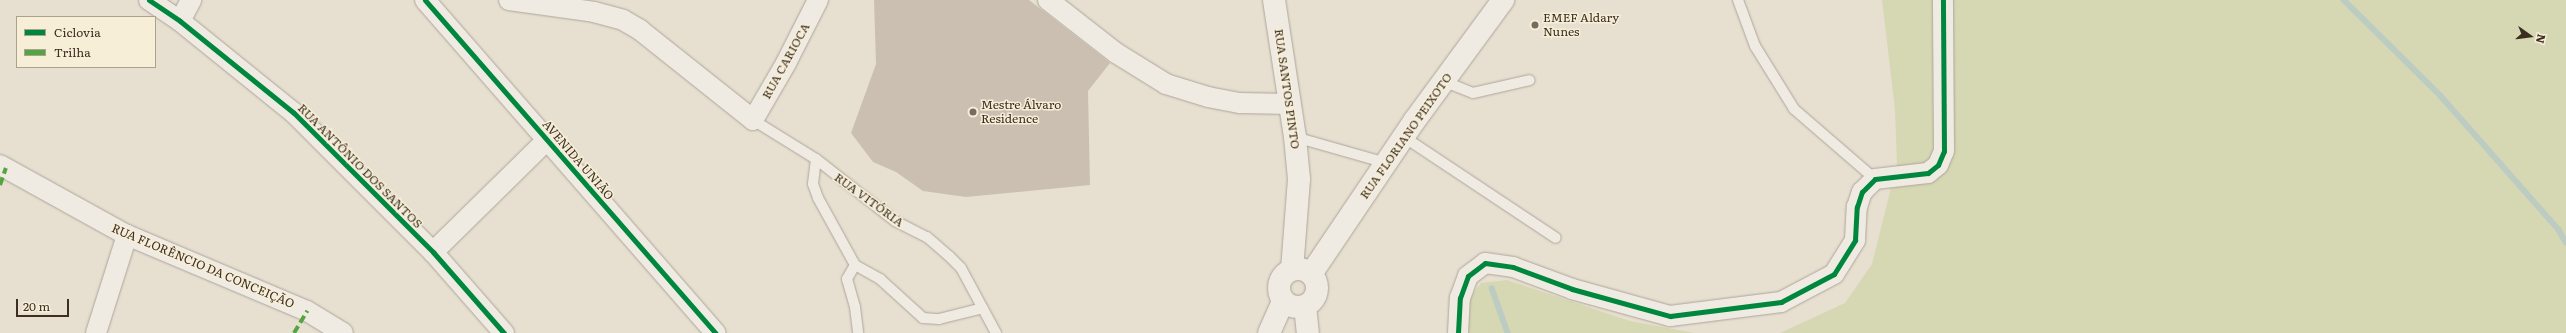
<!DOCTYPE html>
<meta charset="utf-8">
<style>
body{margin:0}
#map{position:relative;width:2566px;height:333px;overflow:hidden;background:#e7e0d1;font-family:Literata,serif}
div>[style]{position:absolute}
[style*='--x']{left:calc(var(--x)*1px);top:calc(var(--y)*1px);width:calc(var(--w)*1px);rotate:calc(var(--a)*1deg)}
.green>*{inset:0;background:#d6d7b3}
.stream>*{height:5.5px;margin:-2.75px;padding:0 2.75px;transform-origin:2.75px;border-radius:2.75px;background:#bcccc2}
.building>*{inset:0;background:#cbbfb2}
.roads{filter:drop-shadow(0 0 1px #ada599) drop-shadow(0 0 1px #ada599)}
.lane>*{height:10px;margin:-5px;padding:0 5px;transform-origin:5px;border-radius:5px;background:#efebe3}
.street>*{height:20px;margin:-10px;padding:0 10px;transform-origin:10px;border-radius:10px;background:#efebe3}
.secondary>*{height:22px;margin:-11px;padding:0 11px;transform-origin:11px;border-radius:11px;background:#efebe3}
.secondary>.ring{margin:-11px;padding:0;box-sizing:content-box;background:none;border:22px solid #efebe3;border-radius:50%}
.quiet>*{height:4px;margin-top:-2px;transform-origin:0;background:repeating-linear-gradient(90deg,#54a441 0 8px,transparent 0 12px)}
.cycleway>*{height:5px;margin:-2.5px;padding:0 2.5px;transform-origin:2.5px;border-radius:2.5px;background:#00873e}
.dots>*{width:11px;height:11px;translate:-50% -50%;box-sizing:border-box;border:2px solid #f7eed8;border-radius:50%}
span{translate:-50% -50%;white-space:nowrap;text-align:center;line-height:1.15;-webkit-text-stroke:3px #f7eed8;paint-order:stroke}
.poi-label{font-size:12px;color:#3d2e20}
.left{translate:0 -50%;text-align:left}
.street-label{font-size:12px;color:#3d2e20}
.legend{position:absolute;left:16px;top:16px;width:140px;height:52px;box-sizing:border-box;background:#f7eed8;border:1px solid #ada18e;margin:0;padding:5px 7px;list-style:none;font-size:12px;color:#3d2e20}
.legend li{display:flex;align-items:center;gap:8px;height:20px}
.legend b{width:20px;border:1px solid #ada18e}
.north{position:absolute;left:2510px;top:16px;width:40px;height:40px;-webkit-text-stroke:3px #f7eed8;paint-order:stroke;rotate:104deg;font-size:11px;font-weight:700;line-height:16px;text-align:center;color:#3d2e20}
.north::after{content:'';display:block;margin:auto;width:14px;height:18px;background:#3d2e20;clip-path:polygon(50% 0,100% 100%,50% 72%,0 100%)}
.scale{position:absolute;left:16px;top:299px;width:53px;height:18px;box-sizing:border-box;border:2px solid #3d2e20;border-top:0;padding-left:5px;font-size:12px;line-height:14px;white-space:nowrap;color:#3d2e20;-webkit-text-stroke:3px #f7eed8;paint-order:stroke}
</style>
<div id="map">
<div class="green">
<div style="clip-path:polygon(1882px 0,2566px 0,2566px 333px,1780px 333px,1845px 303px,1872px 264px,1897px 164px,1895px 110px)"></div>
<div style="clip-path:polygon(1507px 280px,1630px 321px,1694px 333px,1462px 333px,1465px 304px,1481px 283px)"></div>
</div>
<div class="stream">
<div style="--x:2344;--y:0;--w:136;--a:44.7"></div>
<div style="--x:2441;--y:96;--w:179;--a:48.6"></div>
<div style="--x:2559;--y:230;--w:14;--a:60"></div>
<div style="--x:1492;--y:288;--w:48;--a:70.4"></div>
</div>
<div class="building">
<div style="clip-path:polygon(874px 0,1029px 0,1110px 63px,1088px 91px,1090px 185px,966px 197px,923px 191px,896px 172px,873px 162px,851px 133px,876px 64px)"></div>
</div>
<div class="roads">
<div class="lane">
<div style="--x:1738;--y:0;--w:49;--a:69.7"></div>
<div style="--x:1755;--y:46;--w:74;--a:58.2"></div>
<div style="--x:1794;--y:109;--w:107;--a:40.8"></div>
<div style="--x:1443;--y:81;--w:32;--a:22"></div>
<div style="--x:1473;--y:93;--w:58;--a:-12.8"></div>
<div style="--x:753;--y:120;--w:74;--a:31.8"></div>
<div style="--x:816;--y:159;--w:100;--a:38.1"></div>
<div style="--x:895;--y:221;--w:36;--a:27"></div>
<div style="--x:927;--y:237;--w:29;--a:41"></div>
<div style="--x:949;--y:256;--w:17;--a:45"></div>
<div style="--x:961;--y:268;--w:74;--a:61.7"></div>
<div style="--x:1295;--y:137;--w:95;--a:15.9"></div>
<div style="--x:1404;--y:137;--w:182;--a:33.6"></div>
<div style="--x:816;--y:159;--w:25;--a:97"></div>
<div style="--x:813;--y:184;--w:15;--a:70"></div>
<div style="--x:818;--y:198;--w:77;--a:61.1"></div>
<div style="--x:855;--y:265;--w:29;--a:29"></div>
<div style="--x:880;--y:279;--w:58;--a:42.2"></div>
<div style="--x:923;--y:318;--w:16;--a:4"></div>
<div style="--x:939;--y:319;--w:45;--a:-14"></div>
<div style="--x:855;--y:265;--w:16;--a:120"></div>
<div style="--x:847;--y:279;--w:29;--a:74"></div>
<div style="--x:855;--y:307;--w:26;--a:83"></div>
</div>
<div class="street">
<div style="--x:149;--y:0;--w:37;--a:34"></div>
<div style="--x:180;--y:21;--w:146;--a:38.9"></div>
<div style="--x:294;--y:113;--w:197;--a:45"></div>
<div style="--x:433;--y:252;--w:108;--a:48.8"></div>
<div style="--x:425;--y:0;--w:442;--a:48.9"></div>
<div style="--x:509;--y:0;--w:86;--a:8"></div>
<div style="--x:594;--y:12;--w:30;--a:15"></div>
<div style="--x:623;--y:20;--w:20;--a:30"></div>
<div style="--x:640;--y:30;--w:144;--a:38.5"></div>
<div style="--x:753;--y:120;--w:66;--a:-59.9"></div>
<div style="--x:786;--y:63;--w:71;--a:-63.1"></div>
<div style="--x:1048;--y:0;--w:86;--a:37.9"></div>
<div style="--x:1116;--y:53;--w:59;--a:31.8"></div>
<div style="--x:1166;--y:84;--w:44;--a:17.2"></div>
<div style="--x:1208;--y:97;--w:33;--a:11"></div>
<div style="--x:1240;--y:103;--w:49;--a:1.2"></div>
<div style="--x:180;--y:21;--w:24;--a:-62"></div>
<div style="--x:0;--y:165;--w:145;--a:28.9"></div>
<div style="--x:127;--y:235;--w:195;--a:22.9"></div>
<div style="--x:307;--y:311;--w:42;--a:31.4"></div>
<div style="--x:433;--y:252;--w:160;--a:-44.5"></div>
<div style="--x:96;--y:333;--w:103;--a:-72.4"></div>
<div style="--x:1458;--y:333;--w:35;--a:-87"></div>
<div style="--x:1460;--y:298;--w:23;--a:-70"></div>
<div style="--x:1468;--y:276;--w:21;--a:-37"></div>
<div style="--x:1485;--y:263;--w:28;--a:8"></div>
<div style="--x:1513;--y:267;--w:63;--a:20.4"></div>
<div style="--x:1572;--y:289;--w:102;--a:15.4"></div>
<div style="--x:1670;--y:316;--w:112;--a:-7.2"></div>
<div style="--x:1781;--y:302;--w:60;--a:-27.8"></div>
<div style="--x:1834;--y:274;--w:40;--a:-58"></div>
<div style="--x:1855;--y:240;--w:33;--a:-87"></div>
<div style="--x:1857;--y:207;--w:16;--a:-72"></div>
<div style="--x:1862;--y:192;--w:18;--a:-45"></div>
<div style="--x:1875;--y:179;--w:53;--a:-6.5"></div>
<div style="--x:1928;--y:173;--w:13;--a:-39"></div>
<div style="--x:1938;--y:165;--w:15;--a:-67"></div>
<div style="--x:1944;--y:151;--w:151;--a:-90.4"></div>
</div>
<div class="secondary">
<div style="--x:1274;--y:0;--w:139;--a:81.3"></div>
<div style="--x:1295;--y:137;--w:42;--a:84.6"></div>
<div style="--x:1299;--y:179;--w:91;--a:94.4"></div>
<div class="ring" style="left:1279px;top:269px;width:16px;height:16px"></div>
<div style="--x:1311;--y:274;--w:186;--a:-56"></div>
<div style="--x:1415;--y:120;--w:149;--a:-53.7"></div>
<div style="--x:1305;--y:306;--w:27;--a:84"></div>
<div style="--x:1269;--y:333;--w:35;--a:-66"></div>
</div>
</div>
<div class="quiet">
<div style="--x:0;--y:185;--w:18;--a:-71"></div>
<div style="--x:294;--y:333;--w:26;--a:-59"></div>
</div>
<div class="cycleway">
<div style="--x:149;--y:0;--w:37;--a:34"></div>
<div style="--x:180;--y:21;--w:146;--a:38.9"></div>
<div style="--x:294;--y:113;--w:197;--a:45"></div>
<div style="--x:433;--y:252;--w:108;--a:48.8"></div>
<div style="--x:425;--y:0;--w:442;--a:48.9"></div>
<div style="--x:1458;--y:333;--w:35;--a:-87"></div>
<div style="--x:1460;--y:298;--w:23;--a:-70"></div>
<div style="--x:1468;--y:276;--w:21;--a:-37"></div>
<div style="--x:1485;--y:263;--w:28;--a:8"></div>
<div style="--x:1513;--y:267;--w:63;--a:20.4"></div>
<div style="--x:1572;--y:289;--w:102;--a:15.4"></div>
<div style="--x:1670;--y:316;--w:112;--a:-7.2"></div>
<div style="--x:1781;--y:302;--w:60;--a:-27.8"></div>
<div style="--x:1834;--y:274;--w:40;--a:-58"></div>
<div style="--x:1855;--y:240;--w:33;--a:-87"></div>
<div style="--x:1857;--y:207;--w:16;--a:-72"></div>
<div style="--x:1862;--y:192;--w:18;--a:-45"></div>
<div style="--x:1875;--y:179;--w:53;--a:-6.5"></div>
<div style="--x:1928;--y:173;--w:13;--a:-39"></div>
<div style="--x:1938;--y:165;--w:15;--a:-67"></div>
<div style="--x:1944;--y:151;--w:151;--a:-90.4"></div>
</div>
<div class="dots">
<div style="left:1535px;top:25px;background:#786c5e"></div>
<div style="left:973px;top:112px;background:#786c5e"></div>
</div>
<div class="poi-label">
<span class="left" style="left:1543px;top:25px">EMEF Aldary<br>Nunes</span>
<span class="left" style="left:981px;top:112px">Mestre Álvaro<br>Residence</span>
</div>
<div class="street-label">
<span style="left:786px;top:61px;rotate:-61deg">RUA CARIOCA</span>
<span style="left:1287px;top:89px;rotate:82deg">RUA SANTOS PINTO</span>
<span style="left:1406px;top:136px;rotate:-55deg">RUA FLORIANO PEIXOTO</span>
<span style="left:578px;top:160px;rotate:49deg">AVENIDA UNIÃO</span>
<span style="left:360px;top:166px;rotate:45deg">RUA ANTÔNIO DOS SANTOS</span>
<span style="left:869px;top:200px;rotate:36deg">RUA VITÓRIA</span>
<span style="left:203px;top:266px;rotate:23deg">RUA FLORÊNCIO DA CONCEIÇÃO</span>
</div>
<ul class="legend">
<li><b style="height:5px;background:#00873e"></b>Ciclovia</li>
<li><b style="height:5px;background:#54a441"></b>Trilha</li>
</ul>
<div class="north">N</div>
<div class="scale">20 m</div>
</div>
